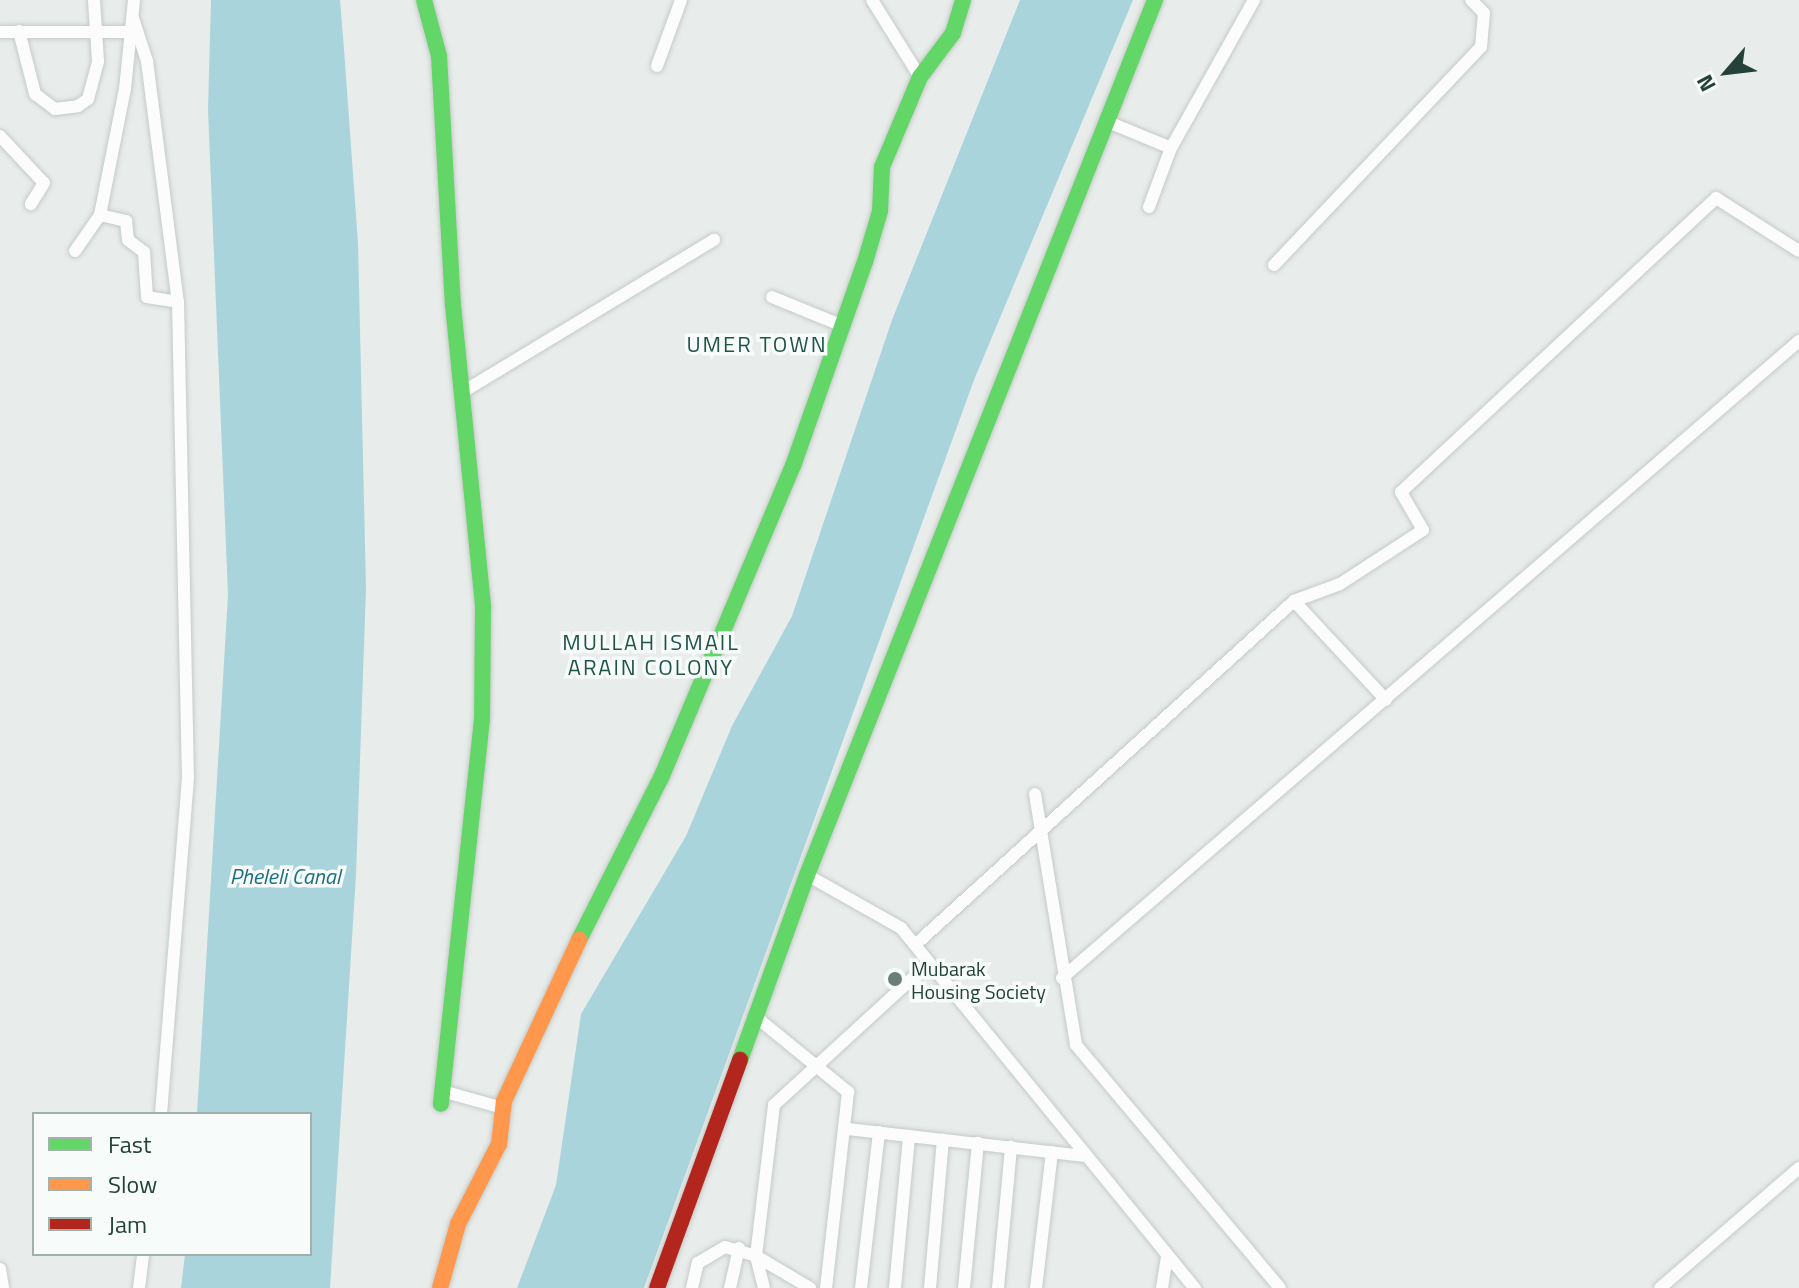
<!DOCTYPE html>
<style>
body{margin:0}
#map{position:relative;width:1799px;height:1288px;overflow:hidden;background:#e8edeb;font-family:"Titillium Web",sans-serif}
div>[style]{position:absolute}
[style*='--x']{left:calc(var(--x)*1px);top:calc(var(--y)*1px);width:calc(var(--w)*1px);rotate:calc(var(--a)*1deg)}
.water>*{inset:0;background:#a9d4db}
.roads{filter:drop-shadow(0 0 2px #c5cac8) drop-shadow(0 0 2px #c5cac8)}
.street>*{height:12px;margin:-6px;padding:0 6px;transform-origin:6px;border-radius:6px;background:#fcfcfc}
.fast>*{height:16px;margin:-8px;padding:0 8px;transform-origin:8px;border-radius:8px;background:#63d668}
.slow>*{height:16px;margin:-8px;padding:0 8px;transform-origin:8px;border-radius:8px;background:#ff974d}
.jam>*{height:16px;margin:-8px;padding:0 8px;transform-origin:8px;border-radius:8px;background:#b3261e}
.dots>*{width:22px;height:22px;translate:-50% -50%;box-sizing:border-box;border:4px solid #f7fbf9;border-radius:50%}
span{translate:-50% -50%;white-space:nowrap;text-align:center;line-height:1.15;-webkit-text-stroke:7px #f7fbf9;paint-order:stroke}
.poi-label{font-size:20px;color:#24423a}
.left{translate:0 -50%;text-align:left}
.neighbourhood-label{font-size:22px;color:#1f5548;letter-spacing:2px}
.water-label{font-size:22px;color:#1c6f80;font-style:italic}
.legend{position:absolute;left:32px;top:1112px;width:280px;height:144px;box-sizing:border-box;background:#f7fbf9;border:2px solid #a3b1ad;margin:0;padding:10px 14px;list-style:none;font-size:24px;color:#24423a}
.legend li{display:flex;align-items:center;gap:16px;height:40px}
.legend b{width:40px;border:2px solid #a3b1ad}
.north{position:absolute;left:1687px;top:32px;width:80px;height:80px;-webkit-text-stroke:6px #f7fbf9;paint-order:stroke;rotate:242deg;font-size:22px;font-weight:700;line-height:32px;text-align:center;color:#24423a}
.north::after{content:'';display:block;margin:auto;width:28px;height:36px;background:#24423a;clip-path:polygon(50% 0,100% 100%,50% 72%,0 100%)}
</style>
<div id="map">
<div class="water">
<div style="clip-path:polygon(211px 0,340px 0,344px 49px,358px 243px,366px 588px,356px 875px,330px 1288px,181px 1288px,185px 1254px,310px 1254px,310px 1114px,197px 1114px,228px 595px,208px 110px)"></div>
<div style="clip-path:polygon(1020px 0,1133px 0,974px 380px,644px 1288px,517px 1288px,556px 1185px,581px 1014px,686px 836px,732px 726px,792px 616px,892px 320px)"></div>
</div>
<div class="roads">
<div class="street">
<div style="--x:872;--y:0;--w:91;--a:58.1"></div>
<div style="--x:133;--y:18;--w:45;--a:72"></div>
<div style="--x:147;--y:61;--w:243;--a:82.7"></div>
<div style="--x:178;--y:302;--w:476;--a:88.8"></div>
<div style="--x:188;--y:778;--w:337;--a:94.6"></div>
<div style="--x:19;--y:31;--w:65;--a:75.7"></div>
<div style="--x:35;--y:94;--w:25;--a:37"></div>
<div style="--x:55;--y:109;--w:23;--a:-7"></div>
<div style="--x:78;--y:106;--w:12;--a:-35"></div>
<div style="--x:88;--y:99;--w:39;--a:-75"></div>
<div style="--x:98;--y:61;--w:61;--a:-93.8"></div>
<div style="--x:0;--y:32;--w:126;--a:0"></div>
<div style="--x:657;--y:66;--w:70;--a:-70"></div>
<div style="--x:1108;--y:122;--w:68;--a:22.4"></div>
<div style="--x:0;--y:136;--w:64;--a:46.9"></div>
<div style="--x:44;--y:183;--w:25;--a:122"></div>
<div style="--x:1149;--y:207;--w:63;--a:-69.6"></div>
<div style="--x:1171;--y:148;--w:170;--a:-60.7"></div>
<div style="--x:100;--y:215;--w:27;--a:13"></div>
<div style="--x:126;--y:221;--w:19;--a:84"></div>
<div style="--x:128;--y:240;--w:20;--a:37"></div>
<div style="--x:144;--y:252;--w:45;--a:86.2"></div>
<div style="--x:147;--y:297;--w:31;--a:9"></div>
<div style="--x:75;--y:251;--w:44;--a:-55.2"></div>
<div style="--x:100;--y:215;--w:128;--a:-78.8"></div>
<div style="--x:125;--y:89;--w:89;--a:-84.2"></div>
<div style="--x:1274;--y:265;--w:301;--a:-46.5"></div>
<div style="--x:1481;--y:47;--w:34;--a:-85"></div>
<div style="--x:1484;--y:13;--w:18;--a:-135"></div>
<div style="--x:772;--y:297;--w:77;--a:22.2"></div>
<div style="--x:461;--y:393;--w:296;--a:-31.2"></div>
<div style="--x:1294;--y:601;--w:49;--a:-20.3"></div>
<div style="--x:1340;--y:584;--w:99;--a:-33"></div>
<div style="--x:1423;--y:530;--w:44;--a:-120.1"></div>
<div style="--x:1401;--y:492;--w:431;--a:-43"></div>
<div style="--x:1716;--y:198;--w:98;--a:32.6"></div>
<div style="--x:1035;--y:794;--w:254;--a:80.7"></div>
<div style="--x:1076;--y:1045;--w:317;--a:50"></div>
<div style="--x:807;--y:875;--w:108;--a:29.4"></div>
<div style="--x:901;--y:928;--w:465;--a:50.8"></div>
<div style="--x:915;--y:945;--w:512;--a:-42.23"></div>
<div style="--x:1294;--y:601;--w:135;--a:47.1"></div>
<div style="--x:1062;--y:978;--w:974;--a:-40.84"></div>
<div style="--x:756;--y:1017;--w:119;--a:39.2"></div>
<div style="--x:848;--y:1092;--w:197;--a:96.4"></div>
<div style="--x:442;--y:1091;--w:63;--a:15.6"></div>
<div style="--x:847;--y:1129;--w:238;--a:6.5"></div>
<div style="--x:0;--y:1269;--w:19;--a:81"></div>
<div style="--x:139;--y:1288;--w:34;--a:-83"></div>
<div style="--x:692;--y:1288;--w:26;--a:-77"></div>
<div style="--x:698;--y:1263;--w:31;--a:-31"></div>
<div style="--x:725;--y:1247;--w:32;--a:16"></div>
<div style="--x:756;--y:1256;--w:63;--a:30.7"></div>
<div style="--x:730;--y:1288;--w:41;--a:-77.3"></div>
<div style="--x:764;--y:1288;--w:33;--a:-104"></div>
<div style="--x:756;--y:1256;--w:152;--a:-83.2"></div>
<div style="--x:774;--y:1105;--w:210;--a:-42.5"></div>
<div style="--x:861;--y:1288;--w:157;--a:-83.4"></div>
<div style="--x:895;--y:1288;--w:153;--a:-84.7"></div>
<div style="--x:930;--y:1288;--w:149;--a:-85"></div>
<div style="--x:964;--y:1288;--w:146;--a:-84.5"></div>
<div style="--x:998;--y:1288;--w:142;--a:-84.7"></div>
<div style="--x:1036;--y:1288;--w:137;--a:-83.3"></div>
<div style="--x:1162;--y:1288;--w:33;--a:-81"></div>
<div style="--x:1660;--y:1288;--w:184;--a:-40.8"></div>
</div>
<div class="fast">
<div style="--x:424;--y:0;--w:58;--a:75"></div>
<div style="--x:439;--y:56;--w:249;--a:86.8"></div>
<div style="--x:453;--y:305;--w:304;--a:84.3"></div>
<div style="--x:483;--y:608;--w:111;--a:90.5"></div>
<div style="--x:482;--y:719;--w:387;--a:96.1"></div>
<div style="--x:579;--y:940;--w:182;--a:-63.2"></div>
<div style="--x:661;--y:778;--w:339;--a:-67.1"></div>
<div style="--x:793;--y:466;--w:216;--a:-70.6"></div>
<div style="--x:865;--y:262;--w:53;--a:-73.6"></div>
<div style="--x:880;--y:211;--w:44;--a:-87.4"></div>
<div style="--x:882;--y:167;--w:98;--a:-67.1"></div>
<div style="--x:920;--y:77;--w:55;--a:-53.1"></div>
<div style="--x:953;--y:33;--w:34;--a:-73"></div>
<div style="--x:740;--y:1060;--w:197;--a:-70.1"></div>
<div style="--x:807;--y:875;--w:942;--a:-68.31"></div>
</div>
<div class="slow">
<div style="--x:440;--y:1288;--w:66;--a:-74.3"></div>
<div style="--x:458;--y:1224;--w:90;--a:-62.9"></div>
<div style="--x:499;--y:1144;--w:43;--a:-83.4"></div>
<div style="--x:504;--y:1101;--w:178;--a:-65"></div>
</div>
<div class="jam">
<div style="--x:657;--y:1288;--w:243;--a:-70"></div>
</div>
</div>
<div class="dots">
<div style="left:895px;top:979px;background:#697e78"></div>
</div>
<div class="poi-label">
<span class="left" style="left:911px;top:980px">Mubarak<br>Housing Society</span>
</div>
<div class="neighbourhood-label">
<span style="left:757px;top:345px">UMER TOWN</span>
<span style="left:651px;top:655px">MULLAH ISMAIL<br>ARAIN COLONY</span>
</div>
<div class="water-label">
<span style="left:285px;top:877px">Pheleli Canal</span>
</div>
<ul class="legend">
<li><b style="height:10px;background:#63d668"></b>Fast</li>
<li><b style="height:10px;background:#ff974d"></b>Slow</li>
<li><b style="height:10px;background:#b3261e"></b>Jam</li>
</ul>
<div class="north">N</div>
</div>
